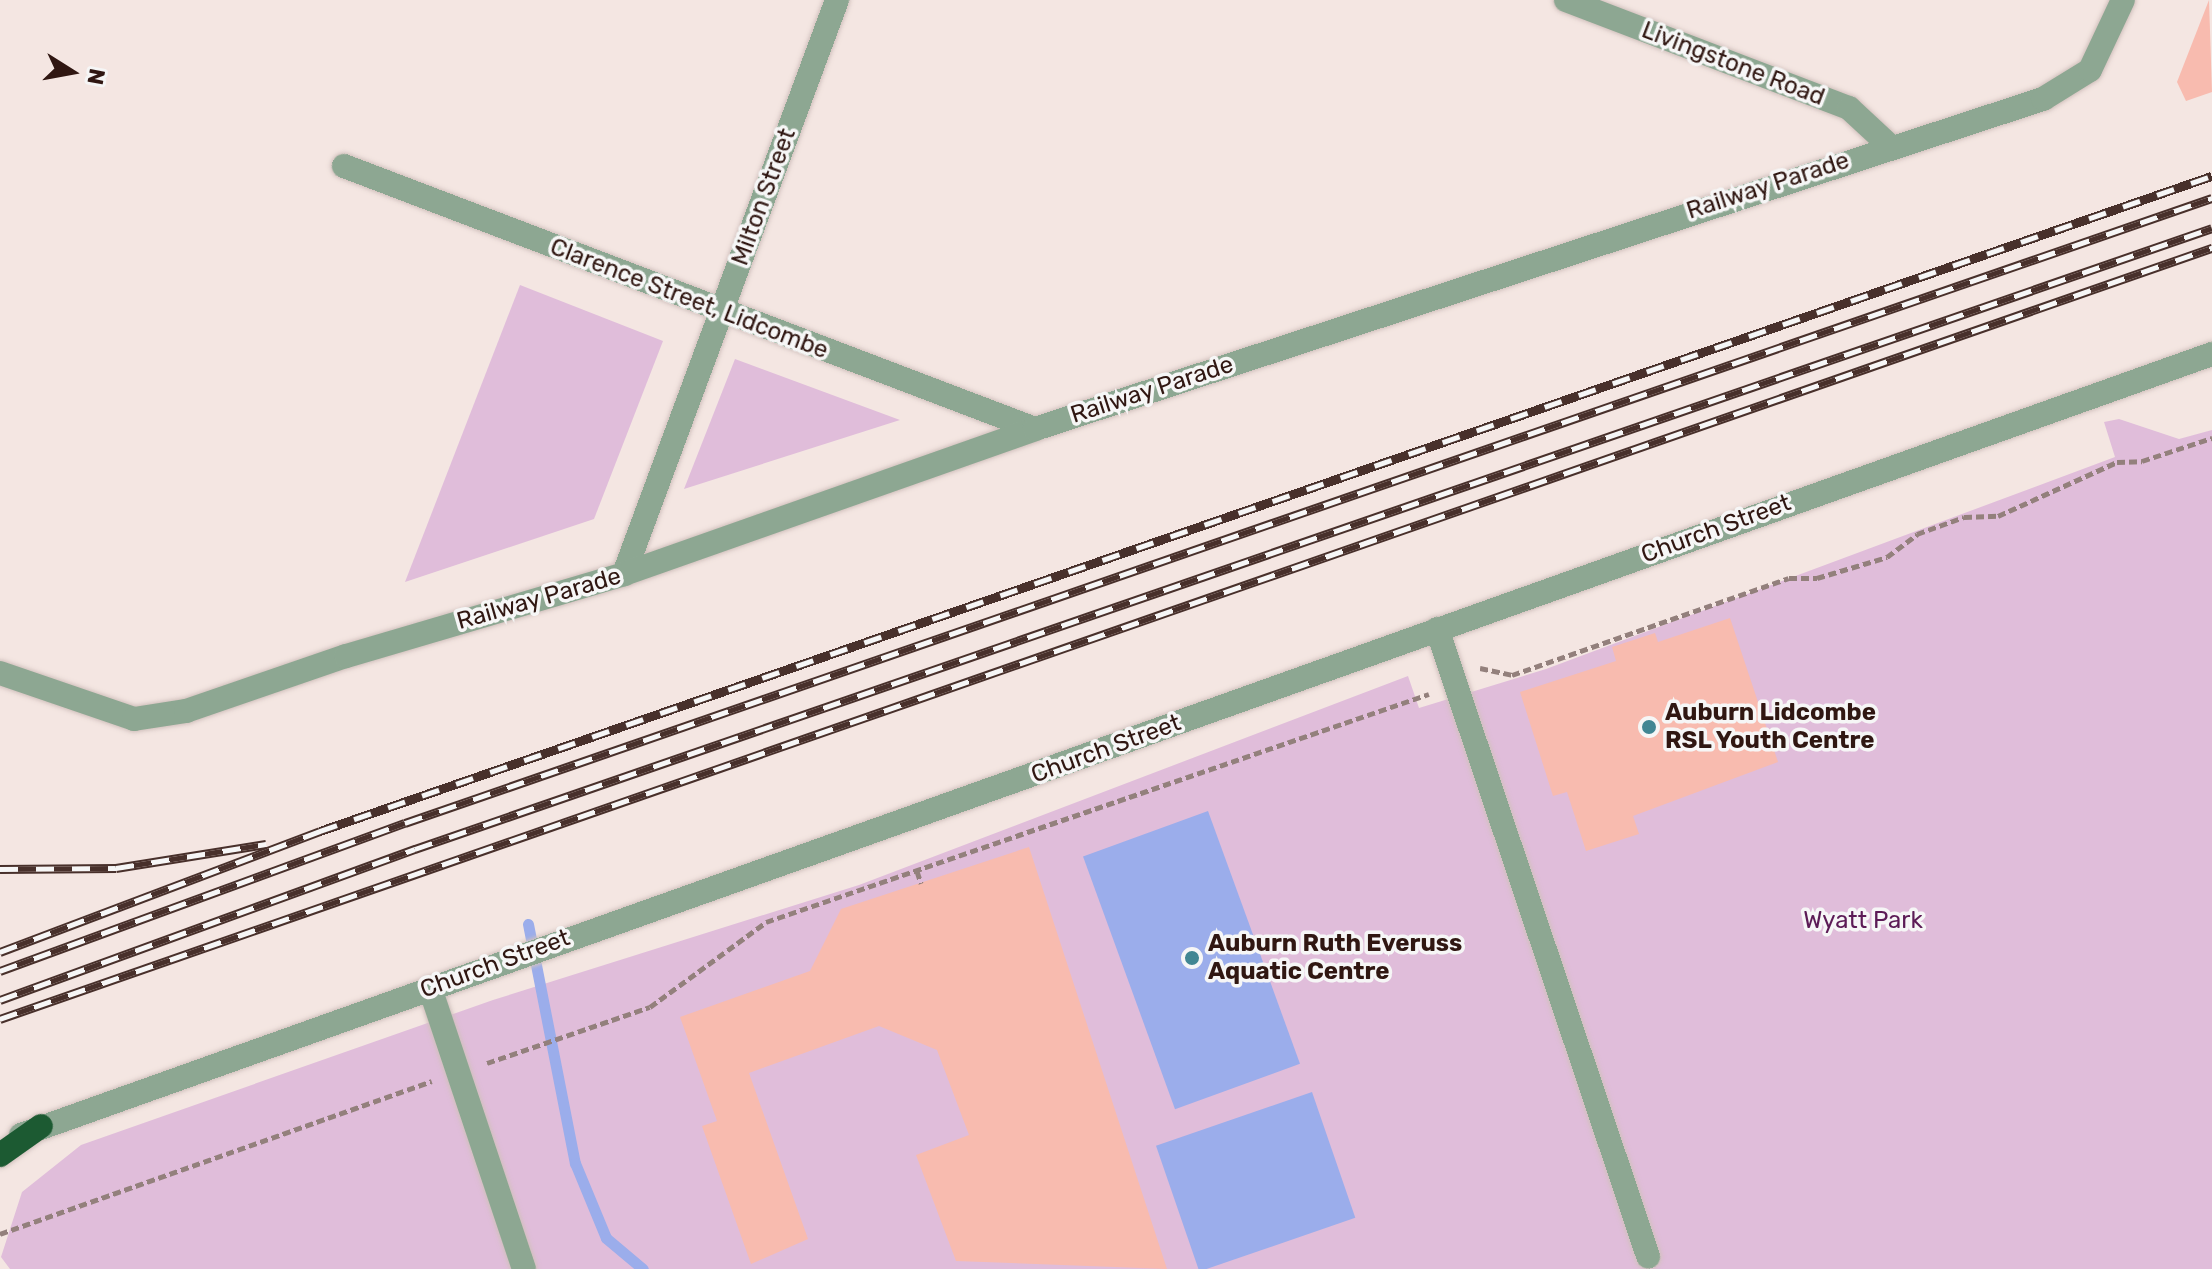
<!DOCTYPE html>
<style>
body{margin:0}
#map{position:relative;width:2212px;height:1269px;overflow:hidden;background:#f4e6e2;font-family:Rubik,sans-serif}
div>[style]{position:absolute}
[style*='--x']{left:calc(var(--x)*1px);top:calc(var(--y)*1px);width:calc(var(--w)*1px);rotate:calc(var(--a)*1deg)}
.green>*{inset:0;background:#e0bdda}
.water>*{inset:0;background:#9badeb;transform-origin:0 0}
.stream>*{height:11px;margin:-5.5px;padding:0 5.5px;transform-origin:5.5px;border-radius:5.5px;background:#9badeb}
.building>*{inset:0;background:#f8bbaf}
.path>*{height:5px;margin-top:-2.5px;transform-origin:0;background:repeating-linear-gradient(90deg,#93807c 0 8px,transparent 0 12px)}
.roads{filter:drop-shadow(0 0 2px #d1c1bd) drop-shadow(0 0 2px #d1c1bd)}
.minor>*{height:24px;margin:-12px;padding:0 12px;transform-origin:12px;border-radius:12px;background:#8da792}
.highway>*{height:24px;margin:-12px;padding:0 12px;transform-origin:12px;border-radius:12px;background:#1c5a32}
.rail>*{height:9px;margin-top:-4.5px;transform-origin:0;background:repeating-linear-gradient(90deg,#f6f6f6 0 18px,#48302b 0 36px);box-sizing:border-box;border-block:2px solid #48302b}
.dots>*{width:22px;height:22px;translate:-50% -50%;box-sizing:border-box;border:4px solid #f6f6f6;border-radius:50%}
span{translate:-50% -50%;white-space:nowrap;text-align:center;line-height:1.15;-webkit-text-stroke:7px #f6f6f6;paint-order:stroke}
.street-label{font-size:24px;color:#301712}
.poi-label{font-size:24px;color:#301712;font-weight:700}
.left{translate:0 -50%;text-align:left}
.park-label{font-size:24px;color:#5c1b56}
.north{position:absolute;left:32px;top:32px;width:80px;height:80px;-webkit-text-stroke:6px #f6f6f6;paint-order:stroke;rotate:101deg;font-size:22px;font-weight:700;line-height:32px;text-align:center;color:#301712}
.north::after{content:'';display:block;margin:auto;width:28px;height:36px;background:#301712;clip-path:polygon(50% 0,100% 100%,50% 72%,0 100%)}
</style>
<div id="map">
<div class="green">
<div style="clip-path:polygon(520px 285px,663px 341px,594px 519px,405px 582px)"></div>
<div style="clip-path:polygon(735px 359px,900px 420px,684px 489px)"></div>
<div style="clip-path:polygon(2119px 419px,2179px 439px,2212px 430px,2212px 1269px,10px 1269px,1px 1257px,22px 1192px,81px 1145px,493px 1000px,859px 885px,1408px 676px,1419px 708px,1546px 669px,2115px 457px,2104px 422px)"></div>
</div>
<div class="water">
<div style="left:1208px;top:811px;width:269px;height:133px;rotate:70deg"></div>
<div style="left:1312px;top:1092px;width:133px;height:165px;rotate:71deg"></div>
</div>
<div class="stream">
<div style="--x:528;--y:924;--w:244;--a:78.9"></div>
<div style="--x:575;--y:1163;--w:81;--a:67.5"></div>
<div style="--x:606;--y:1238;--w:48;--a:40"></div>
</div>
<div class="building">
<div style="clip-path:polygon(2209px 0,2212px 92px,2186px 101px,2177px 82px)"></div>
<div style="clip-path:polygon(1730px 618px,1778px 762px,1633px 816px,1639px 834px,1586px 851px,1567px 792px,1553px 796px,1520px 692px,1616px 661px,1612px 647px,1655px 633px,1658px 642px)"></div>
<div style="clip-path:polygon(1029px 847px,1167px 1269px,956px 1261px,916px 1155px,969px 1135px,937px 1050px,879px 1026px,749px 1073px,808px 1239px,751px 1264px,702px 1126px,717px 1121px,680px 1017px,810px 971px,841px 909px)"></div>
</div>
<div class="path">
<div style="--x:1480;--y:668;--w:33;--a:12"></div>
<div style="--x:1512;--y:675;--w:293;--a:-19.3"></div>
<div style="--x:1789;--y:578;--w:28;--a:0"></div>
<div style="--x:1817;--y:578;--w:73;--a:-16.7"></div>
<div style="--x:1887;--y:557;--w:38;--a:-37"></div>
<div style="--x:1917;--y:534;--w:50;--a:-19.9"></div>
<div style="--x:1964;--y:517;--w:34;--a:-2"></div>
<div style="--x:1998;--y:516;--w:131;--a:-24.4"></div>
<div style="--x:2117;--y:462;--w:25;--a:-2"></div>
<div style="--x:2142;--y:461;--w:74;--a:-18.2"></div>
<div style="--x:917;--y:871;--w:13;--a:72"></div>
<div style="--x:487;--y:1063;--w:172;--a:-19"></div>
<div style="--x:650;--y:1007;--w:144;--a:-36.2"></div>
<div style="--x:766;--y:922;--w:701;--a:-18.98"></div>
<div style="--x:0;--y:1234;--w:458;--a:-19.5"></div>
</div>
<div class="roads">
<div class="minor">
<div style="--x:1566;--y:0;--w:303;--a:20.9"></div>
<div style="--x:1849;--y:108;--w:56;--a:42.8"></div>
<div style="--x:344;--y:166;--w:739;--a:20.84"></div>
<div style="--x:624;--y:574;--w:612;--a:-69.64"></div>
<div style="--x:1437;--y:629;--w:662;--a:71.4"></div>
<div style="--x:0;--y:673;--w:142;--a:18.9"></div>
<div style="--x:134;--y:719;--w:53;--a:-8.7"></div>
<div style="--x:186;--y:711;--w:169;--a:-19"></div>
<div style="--x:346;--y:656;--w:290;--a:-16.4"></div>
<div style="--x:624;--y:574;--w:436;--a:-19.4"></div>
<div style="--x:1035;--y:429;--w:1061;--a:-18.13"></div>
<div style="--x:2043;--y:99;--w:55;--a:-31.7"></div>
<div style="--x:2090;--y:70;--w:77;--a:-64.8"></div>
<div style="--x:430;--y:988;--w:296;--a:71.5"></div>
<div style="--x:21;--y:1135;--w:2326;--a:-19.62"></div>
</div>
<div class="highway">
<div style="--x:0;--y:1155;--w:50;--a:-35.3"></div>
</div>
</div>
<div class="rail">
<div style="--x:0;--y:869;--w:116;--a:-0.5"></div>
<div style="--x:116;--y:868;--w:152;--a:-9.1"></div>
<div style="--x:0;--y:952;--w:342;--a:-20.7"></div>
<div style="--x:320;--y:831;--w:2002;--a:-19.1"></div>
<div style="--x:0;--y:971;--w:431;--a:-20.1"></div>
<div style="--x:405;--y:823;--w:1912;--a:-19.08"></div>
<div style="--x:0;--y:1000;--w:442;--a:-20"></div>
<div style="--x:415;--y:849;--w:1901;--a:-19.06"></div>
<div style="--x:0;--y:1019;--w:2343;--a:-19.22"></div>
</div>
<div class="dots">
<div style="left:1649px;top:727px;background:#418693"></div>
<div style="left:1192px;top:958px;background:#418693"></div>
</div>
<div class="street-label">
<span style="left:1733px;top:64px;rotate:21deg">Livingstone Road</span>
<span style="left:1768px;top:186px;rotate:-18deg">Railway Parade</span>
<span style="left:764px;top:197px;rotate:-70deg">Milton Street</span>
<span style="left:689px;top:299px;rotate:21deg">Clarence Street, Lidcombe</span>
<span style="left:1152px;top:390px;rotate:-18deg">Railway Parade</span>
<span style="left:1716px;top:529px;rotate:-20deg">Church Street</span>
<span style="left:539px;top:599px;rotate:-16deg">Railway Parade</span>
<span style="left:1106px;top:749px;rotate:-20deg">Church Street</span>
<span style="left:495px;top:964px;rotate:-20deg">Church Street</span>
</div>
<div class="poi-label">
<span class="left" style="left:1665px;top:727px">Auburn Lidcombe<br>RSL Youth Centre</span>
<span class="left" style="left:1208px;top:958px">Auburn Ruth Everuss<br>Aquatic Centre</span>
</div>
<div class="park-label">
<span style="left:1863px;top:921px">Wyatt Park</span>
</div>
<div class="north">N</div>
</div>
